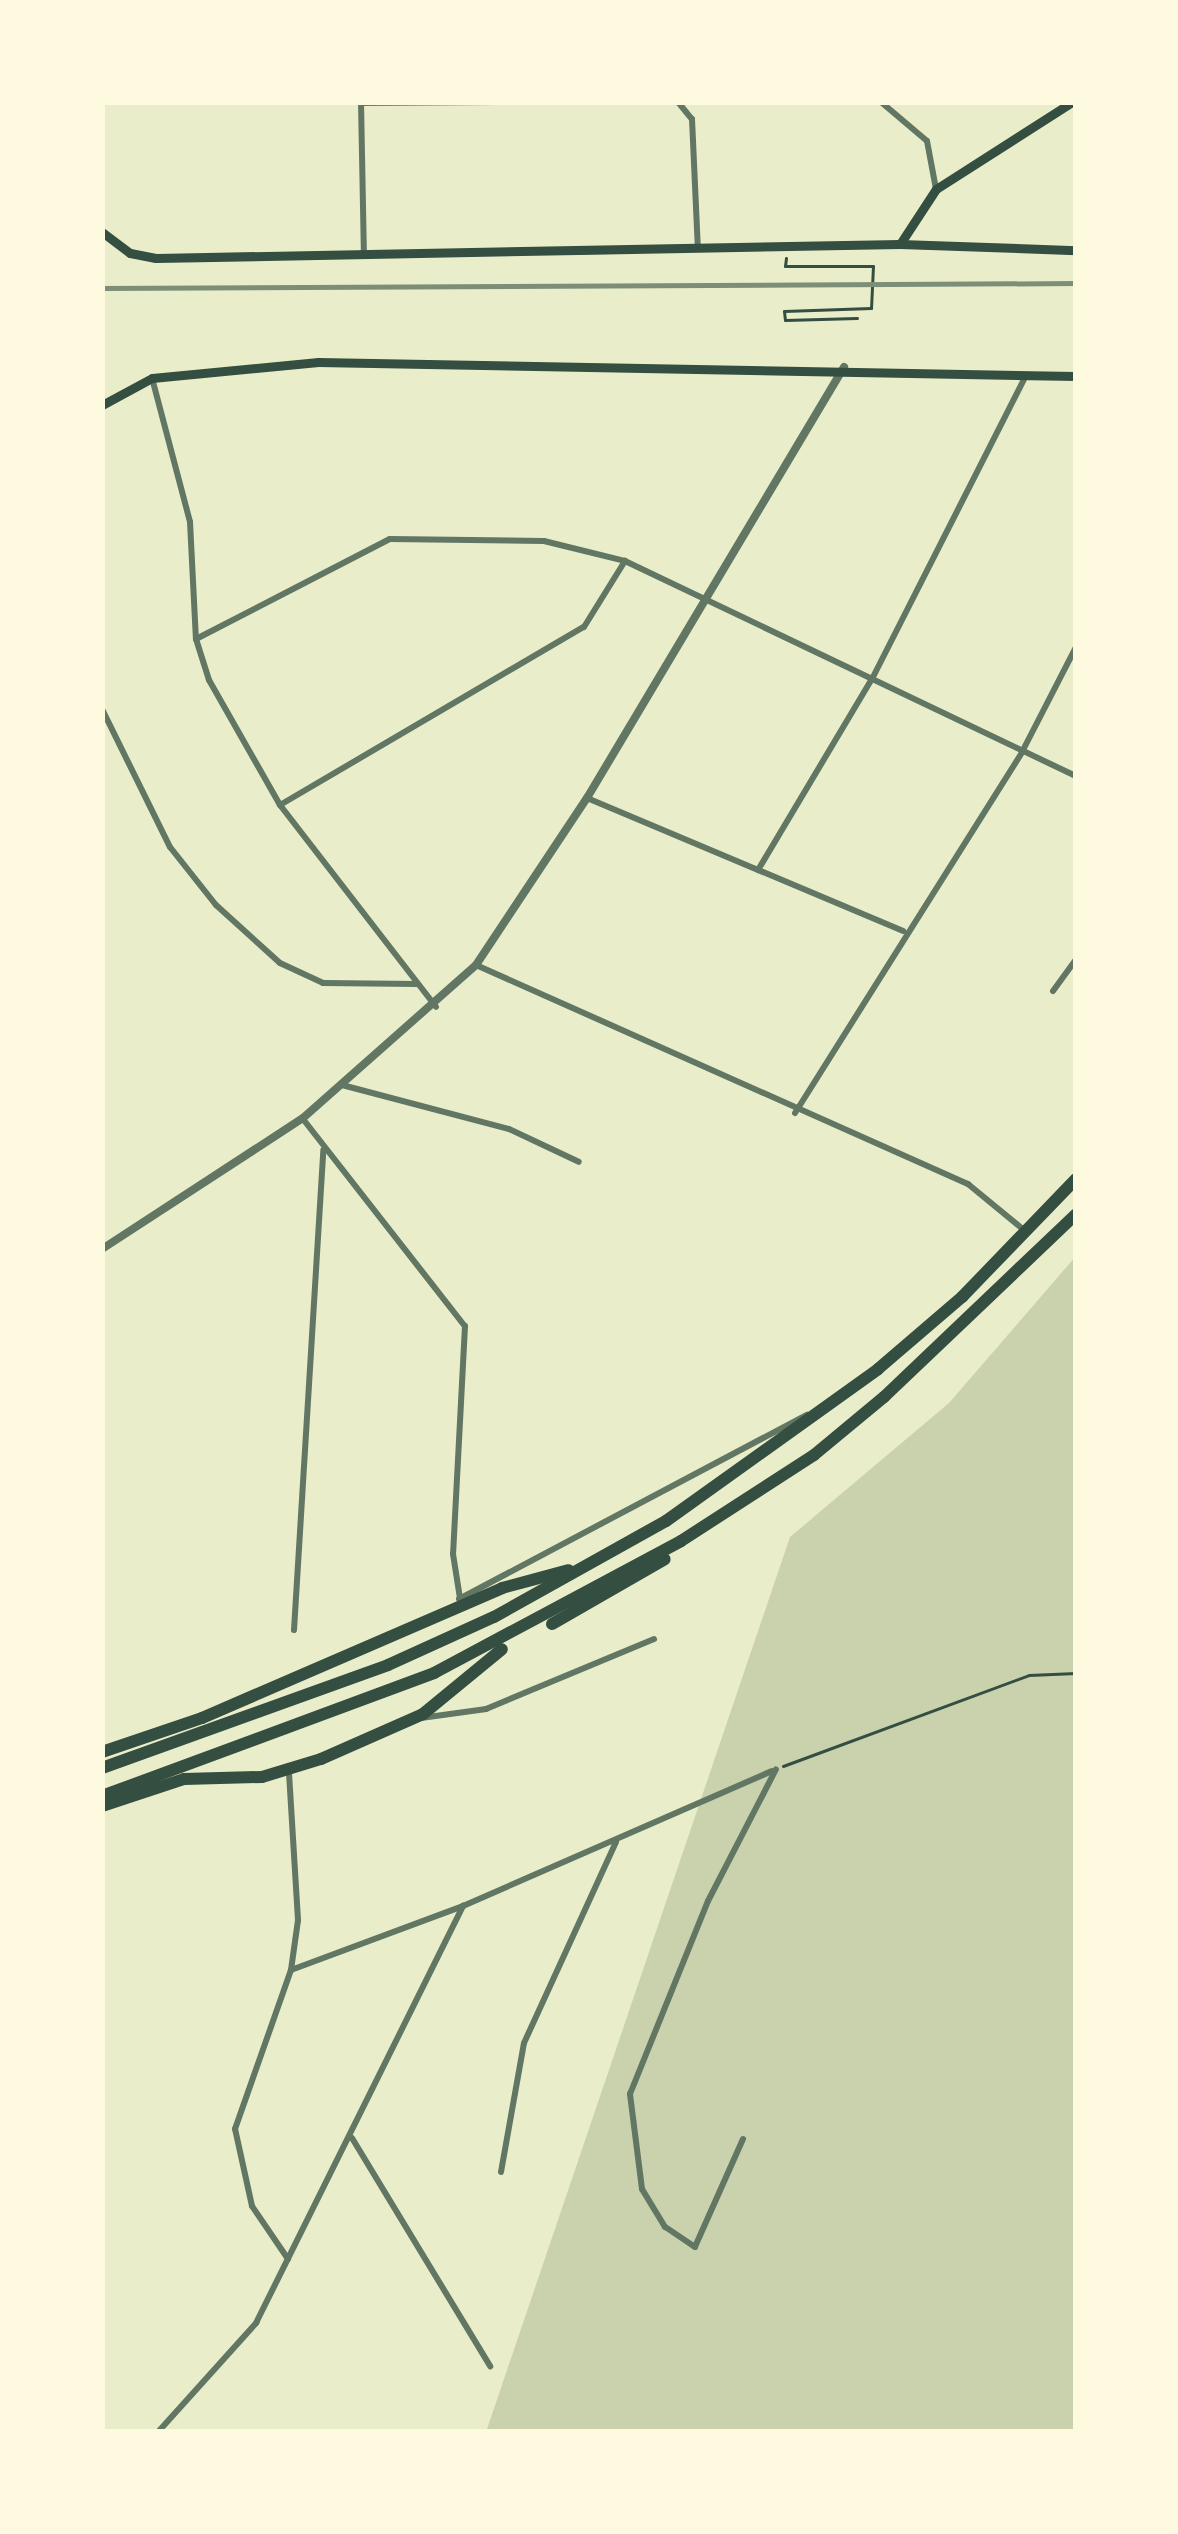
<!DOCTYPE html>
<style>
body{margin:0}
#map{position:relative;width:1178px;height:2534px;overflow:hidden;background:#e9edc9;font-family:Lato,sans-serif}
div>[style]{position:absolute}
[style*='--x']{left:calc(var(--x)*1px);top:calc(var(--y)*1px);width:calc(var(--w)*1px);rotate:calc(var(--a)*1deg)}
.green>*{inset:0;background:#cad2ad}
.path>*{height:3px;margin:-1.5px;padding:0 1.5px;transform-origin:1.5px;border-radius:1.5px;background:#344e41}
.minor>*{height:6px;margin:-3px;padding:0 3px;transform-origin:3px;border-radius:3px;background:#617663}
.tertiary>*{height:8px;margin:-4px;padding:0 4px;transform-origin:4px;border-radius:4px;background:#617663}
.secondary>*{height:9px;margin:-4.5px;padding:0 4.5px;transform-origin:4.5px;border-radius:4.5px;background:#344e41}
.motorway>*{height:12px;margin:-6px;padding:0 6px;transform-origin:6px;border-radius:6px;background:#344e41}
.rail>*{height:4.5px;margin:-2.25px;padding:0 2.25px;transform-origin:2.25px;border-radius:2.25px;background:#7c8e77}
span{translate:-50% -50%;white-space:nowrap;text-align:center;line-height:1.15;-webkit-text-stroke:9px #fefae0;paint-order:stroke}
.frame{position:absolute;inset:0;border:105px solid #fefae0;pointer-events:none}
</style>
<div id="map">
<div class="green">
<div style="clip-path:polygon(1076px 1256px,1076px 2432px,486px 2432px,790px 1537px,949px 1403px)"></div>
</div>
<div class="path">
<div style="--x:786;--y:258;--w:8;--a:97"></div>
<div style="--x:785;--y:266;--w:88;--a:0"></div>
<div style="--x:873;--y:266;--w:42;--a:92.7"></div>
<div style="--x:871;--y:308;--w:87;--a:178"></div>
<div style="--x:784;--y:311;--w:9;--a:84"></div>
<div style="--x:785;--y:320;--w:72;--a:-1.6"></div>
<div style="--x:783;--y:1766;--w:262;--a:-20.3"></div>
<div style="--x:1029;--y:1675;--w:47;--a:-2.4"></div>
</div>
<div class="minor">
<div style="--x:361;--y:102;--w:152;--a:88.9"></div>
<div style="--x:678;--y:102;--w:22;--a:51"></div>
<div style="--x:692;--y:119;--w:130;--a:87.4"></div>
<div style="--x:881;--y:102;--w:60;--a:40.3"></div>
<div style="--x:927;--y:141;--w:49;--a:79.4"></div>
<div style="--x:361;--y:103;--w:137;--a:-0.4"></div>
<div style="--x:152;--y:378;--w:149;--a:75.2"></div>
<div style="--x:190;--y:522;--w:117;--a:87.1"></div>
<div style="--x:196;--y:639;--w:43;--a:72.4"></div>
<div style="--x:209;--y:680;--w:144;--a:60.4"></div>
<div style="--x:280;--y:805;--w:255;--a:52.3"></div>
<div style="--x:196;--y:639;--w:218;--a:-27.3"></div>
<div style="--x:390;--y:539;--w:154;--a:0.7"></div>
<div style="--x:544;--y:541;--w:83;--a:13.9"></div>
<div style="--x:625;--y:561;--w:500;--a:25.5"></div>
<div style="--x:102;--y:709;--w:154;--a:63.8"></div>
<div style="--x:170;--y:847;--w:74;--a:51.6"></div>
<div style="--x:216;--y:905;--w:86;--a:42.2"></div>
<div style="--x:280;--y:963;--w:47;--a:24.9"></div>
<div style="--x:323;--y:983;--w:94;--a:0.6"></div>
<div style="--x:587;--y:798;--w:343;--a:22.8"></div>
<div style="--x:280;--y:805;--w:352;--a:-30.4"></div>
<div style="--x:584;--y:627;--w:78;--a:-58.2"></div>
<div style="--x:758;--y:870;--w:222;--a:-59.2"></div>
<div style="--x:872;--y:679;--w:339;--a:-63.1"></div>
<div style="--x:476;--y:965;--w:539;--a:23.99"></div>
<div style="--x:968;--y:1184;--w:72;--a:39.4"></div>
<div style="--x:1053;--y:991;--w:39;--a:-54"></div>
<div style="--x:342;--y:1085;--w:173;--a:14.8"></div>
<div style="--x:509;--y:1129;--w:77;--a:25.2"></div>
<div style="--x:795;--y:1113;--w:426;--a:-57.8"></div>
<div style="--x:1022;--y:752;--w:118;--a:-62.8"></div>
<div style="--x:303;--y:1119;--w:263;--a:52"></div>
<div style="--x:465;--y:1326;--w:228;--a:93"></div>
<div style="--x:453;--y:1554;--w:45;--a:81"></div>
<div style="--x:459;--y:1599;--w:394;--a:-27.9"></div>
<div style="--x:294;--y:1630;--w:481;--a:-86.5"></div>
<div style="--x:421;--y:1718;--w:66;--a:-7.9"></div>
<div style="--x:486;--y:1709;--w:182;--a:-22.6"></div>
<div style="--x:291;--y:1970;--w:184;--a:-20.4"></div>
<div style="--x:463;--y:1906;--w:337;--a:-23.6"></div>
<div style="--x:352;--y:2138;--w:267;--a:58.8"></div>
<div style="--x:743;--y:2139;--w:118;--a:114"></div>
<div style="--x:695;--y:2247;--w:36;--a:-146"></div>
<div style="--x:665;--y:2227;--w:44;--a:-121.2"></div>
<div style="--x:642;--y:2189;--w:96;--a:-97.2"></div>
<div style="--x:630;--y:2094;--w:208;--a:-68"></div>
<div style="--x:708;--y:1901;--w:148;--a:-62.7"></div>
<div style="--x:501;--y:2172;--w:131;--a:-79.9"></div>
<div style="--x:524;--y:2043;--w:221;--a:-65.4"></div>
<div style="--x:288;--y:2259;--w:64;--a:-124.2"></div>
<div style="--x:252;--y:2206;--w:79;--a:-102.4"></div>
<div style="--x:235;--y:2129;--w:169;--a:-70.6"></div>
<div style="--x:291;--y:1970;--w:50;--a:-82"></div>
<div style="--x:298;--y:1920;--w:149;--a:-93.5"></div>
<div style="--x:158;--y:2432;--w:147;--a:-48"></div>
<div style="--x:256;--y:2323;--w:466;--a:-63.6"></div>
</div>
<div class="tertiary">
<div style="--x:102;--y:1249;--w:240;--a:-33.1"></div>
<div style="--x:303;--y:1118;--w:231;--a:-41.5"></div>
<div style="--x:476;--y:965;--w:201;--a:-56.4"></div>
<div style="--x:587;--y:798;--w:502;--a:-59.19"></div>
</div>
<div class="secondary">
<div style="--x:102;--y:232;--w:35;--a:37"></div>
<div style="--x:130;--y:253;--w:26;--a:11"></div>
<div style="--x:156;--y:258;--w:744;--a:-1.08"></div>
<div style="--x:900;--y:244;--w:176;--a:2"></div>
<div style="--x:900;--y:244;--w:66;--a:-56.8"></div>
<div style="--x:936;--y:189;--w:161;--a:-32.6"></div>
<div style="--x:102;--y:405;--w:57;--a:-28.4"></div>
<div style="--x:152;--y:378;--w:167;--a:-5.5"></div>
<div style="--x:318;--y:362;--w:758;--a:1.06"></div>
</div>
<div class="motorway">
<div style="--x:552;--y:1624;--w:130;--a:-29.9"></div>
<div style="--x:102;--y:1752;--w:106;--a:-18.8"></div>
<div style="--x:202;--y:1718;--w:327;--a:-23.4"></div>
<div style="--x:502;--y:1588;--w:69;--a:-15"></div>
<div style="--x:102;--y:1768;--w:304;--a:-19.8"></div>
<div style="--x:388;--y:1665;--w:116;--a:-24.4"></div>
<div style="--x:494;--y:1617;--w:197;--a:-29.2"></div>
<div style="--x:666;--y:1521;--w:261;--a:-35.6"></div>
<div style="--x:878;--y:1369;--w:111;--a:-40.6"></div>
<div style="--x:962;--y:1297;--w:164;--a:-46"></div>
<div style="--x:102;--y:1796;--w:354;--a:-20.3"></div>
<div style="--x:434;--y:1673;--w:280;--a:-28.1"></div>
<div style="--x:681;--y:1541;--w:158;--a:-32.9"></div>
<div style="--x:814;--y:1455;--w:91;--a:-39.6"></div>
<div style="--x:884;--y:1397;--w:265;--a:-43.6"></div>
<div style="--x:102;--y:1806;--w:86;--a:-18.2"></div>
<div style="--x:184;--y:1779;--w:78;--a:-1.5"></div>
<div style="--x:262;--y:1777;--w:62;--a:-17"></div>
<div style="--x:321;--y:1759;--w:111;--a:-23.8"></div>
<div style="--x:423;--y:1714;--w:102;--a:-39.4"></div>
</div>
<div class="rail">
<div style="--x:102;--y:288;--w:974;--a:-0.29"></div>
</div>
<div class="frame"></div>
</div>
